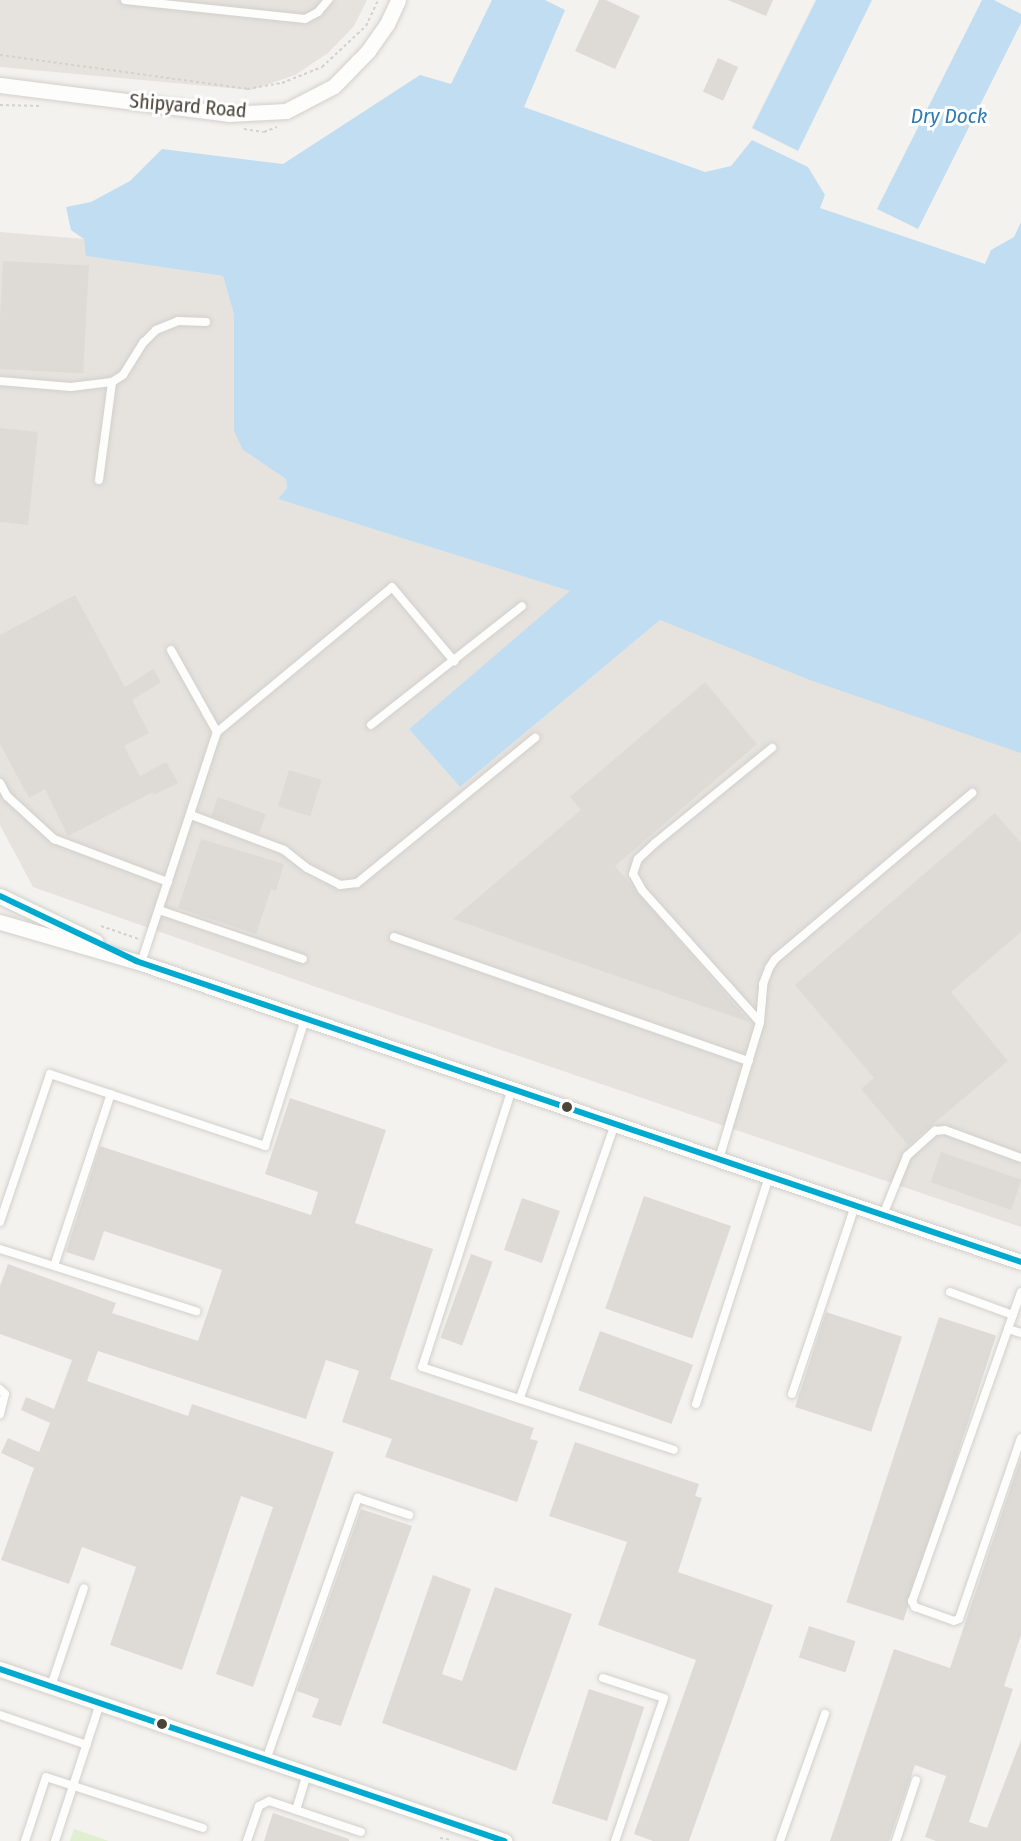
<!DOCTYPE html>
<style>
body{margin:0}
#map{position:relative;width:1021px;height:1841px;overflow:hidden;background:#f4f2ee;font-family:"Fira Sans Condensed",sans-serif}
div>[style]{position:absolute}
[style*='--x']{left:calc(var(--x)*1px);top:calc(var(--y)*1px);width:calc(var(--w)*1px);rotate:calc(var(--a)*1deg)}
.industrial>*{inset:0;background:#e6e2de}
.green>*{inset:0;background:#e1eecf}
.water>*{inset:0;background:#c0ddf1}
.building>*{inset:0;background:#dedbd6;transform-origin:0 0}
.path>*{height:2px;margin-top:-1px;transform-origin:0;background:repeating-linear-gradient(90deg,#d3d2cc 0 3px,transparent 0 6px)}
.roads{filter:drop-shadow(0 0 2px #d2d0cb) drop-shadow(0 0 2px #d2d0cb)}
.lane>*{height:8px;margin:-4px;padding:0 4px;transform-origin:4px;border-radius:4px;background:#fdfdfc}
.street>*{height:15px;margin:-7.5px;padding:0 7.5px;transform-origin:7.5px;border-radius:7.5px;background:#fdfdfc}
.bus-1>*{height:6px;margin:-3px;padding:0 3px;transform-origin:3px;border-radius:3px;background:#00a9ce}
.dots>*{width:16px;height:16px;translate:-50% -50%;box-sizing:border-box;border:3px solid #fff;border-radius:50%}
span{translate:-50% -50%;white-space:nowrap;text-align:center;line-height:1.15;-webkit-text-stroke:6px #fff;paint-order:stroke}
.street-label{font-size:20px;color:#4b4439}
.water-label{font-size:21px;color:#2e7ab2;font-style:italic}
</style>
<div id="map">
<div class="industrial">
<div style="clip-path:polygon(0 0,367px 0,354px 26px,328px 53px,295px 75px,251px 90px,0 67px)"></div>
<div style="clip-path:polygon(0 232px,84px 239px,87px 256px,223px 276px,234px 315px,243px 450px,286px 479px,287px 488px,278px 499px,571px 591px,409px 729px,460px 787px,660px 620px,1021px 752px,1021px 1227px,319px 988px,33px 887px,0 825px)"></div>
</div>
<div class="green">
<div style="clip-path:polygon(74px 1829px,109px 1841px,70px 1841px)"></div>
</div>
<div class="water">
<div style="clip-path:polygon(492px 0,545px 0,565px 10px,524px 107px,705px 172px,731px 166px,752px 140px,808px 167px,825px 195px,820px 208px,985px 264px,991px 250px,1014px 237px,1021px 222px,1021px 753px,810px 680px,660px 620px,460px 787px,409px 729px,570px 591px,278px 499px,287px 488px,286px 479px,243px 450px,234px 431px,234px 315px,223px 276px,86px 256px,84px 239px,71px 230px,66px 207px,91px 202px,130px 181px,162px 149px,283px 164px,420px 75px,451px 84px)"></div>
<div style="clip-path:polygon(816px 0,872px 0,798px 151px,752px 128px)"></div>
<div style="clip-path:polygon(982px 0,994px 0,1021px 14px,1021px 23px,918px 229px,877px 209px)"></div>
</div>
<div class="building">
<div style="clip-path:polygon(599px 0,606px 0,640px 16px,615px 69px,575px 51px)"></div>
<div style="clip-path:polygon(728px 0,773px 0,766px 16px)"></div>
<div style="left:718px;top:58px;width:22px;height:37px;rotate:24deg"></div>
<div style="left:3px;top:261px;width:86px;height:108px;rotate:3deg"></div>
<div style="clip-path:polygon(0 428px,38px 432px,28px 525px,0 522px)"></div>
<div style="clip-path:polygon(75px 595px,125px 687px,153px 669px,161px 682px,132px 700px,149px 733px,124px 746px,140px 776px,166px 762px,178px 783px,154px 795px,153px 792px,68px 836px,45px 789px,29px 798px,0 744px,0 635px)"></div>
<div style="clip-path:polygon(705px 682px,757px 744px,615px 866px,749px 1022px,453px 919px,581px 810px,570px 797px)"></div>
<div style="left:289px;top:770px;width:34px;height:38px;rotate:17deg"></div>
<div style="left:218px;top:797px;width:51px;height:20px;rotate:20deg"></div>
<div style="clip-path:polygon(995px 813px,1021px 843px,1021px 932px,951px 992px,1008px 1061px,908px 1145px,861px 1089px,874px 1078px,795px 985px)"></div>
<div style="clip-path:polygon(201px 839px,284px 864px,276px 891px,271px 889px,256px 934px,178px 908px)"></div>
<div style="clip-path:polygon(290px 1098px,386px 1130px,355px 1223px,433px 1249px,390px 1379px,534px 1428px,530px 1439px,538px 1441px,517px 1502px,385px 1457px,392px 1439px,342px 1422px,359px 1371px,326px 1360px,306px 1419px,98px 1351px,87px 1381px,188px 1416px,192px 1404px,334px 1452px,253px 1687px,216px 1674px,273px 1507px,241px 1496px,182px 1670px,110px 1645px,136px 1567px,82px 1547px,69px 1584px,1px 1560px,34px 1468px,1px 1453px,8px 1438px,39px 1452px,50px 1423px,21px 1410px,26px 1397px,54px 1409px,72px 1360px,0 1334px,0 1286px,8px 1264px,116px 1303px,112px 1313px,198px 1341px,222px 1270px,104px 1231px,94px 1261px,66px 1252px,100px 1146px,311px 1215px,318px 1192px,265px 1174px)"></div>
<div style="left:941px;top:1152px;width:85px;height:32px;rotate:19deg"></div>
<div style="left:644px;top:1196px;width:92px;height:119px;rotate:19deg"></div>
<div style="left:522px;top:1198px;width:40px;height:55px;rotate:19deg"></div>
<div style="left:471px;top:1254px;width:23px;height:89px;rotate:20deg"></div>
<div style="left:826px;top:1312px;width:80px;height:100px;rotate:18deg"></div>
<div style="left:939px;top:1317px;width:60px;height:300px;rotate:18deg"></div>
<div style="left:600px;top:1331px;width:99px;height:63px;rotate:20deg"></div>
<div style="clip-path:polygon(575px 1442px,699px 1484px,695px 1496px,702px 1498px,678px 1572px,773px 1605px,689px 1841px,653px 1841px,634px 1834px,696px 1660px,598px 1625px,627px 1542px,549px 1516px)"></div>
<div style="clip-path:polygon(1021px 1457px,1021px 1635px,1004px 1686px,1013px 1689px,969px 1822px,987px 1828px,1021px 1740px,1021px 1841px,936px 1841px,925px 1837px,946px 1776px,915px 1765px,889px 1841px,830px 1841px,894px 1649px,950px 1668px)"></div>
<div style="clip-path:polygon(361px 1509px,412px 1526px,341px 1726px,312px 1717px,319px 1699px,297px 1691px)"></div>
<div style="clip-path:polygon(433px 1575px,471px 1589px,442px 1674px,462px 1681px,495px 1587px,572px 1614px,516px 1771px,382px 1723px)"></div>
<div style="left:809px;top:1626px;width:49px;height:33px;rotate:18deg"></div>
<div style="left:589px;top:1689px;width:58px;height:120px;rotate:18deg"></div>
<div style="clip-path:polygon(273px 1813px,349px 1839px,349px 1841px,264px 1841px)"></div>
</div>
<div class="path">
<div style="--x:0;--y:55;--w:249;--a:7.8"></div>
<div style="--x:247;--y:89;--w:36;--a:-10"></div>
<div style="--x:282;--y:83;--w:43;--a:-21.8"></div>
<div style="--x:322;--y:67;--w:60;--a:-43"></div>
<div style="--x:366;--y:26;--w:29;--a:-65"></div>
<div style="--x:0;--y:105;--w:42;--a:1.4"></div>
<div style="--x:244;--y:129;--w:20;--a:9"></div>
<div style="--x:264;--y:132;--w:14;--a:-21"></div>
<div style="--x:101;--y:926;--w:39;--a:19"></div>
<div style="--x:440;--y:1838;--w:12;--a:9"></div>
</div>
<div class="roads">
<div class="lane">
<div style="--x:125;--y:0;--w:181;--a:6"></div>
<div style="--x:305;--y:19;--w:15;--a:-28"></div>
<div style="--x:318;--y:12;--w:16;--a:-50"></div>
<div style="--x:0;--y:381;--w:71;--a:4.8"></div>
<div style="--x:71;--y:387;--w:41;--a:-7"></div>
<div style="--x:112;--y:382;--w:13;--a:-32"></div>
<div style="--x:123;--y:375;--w:39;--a:-58"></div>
<div style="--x:144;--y:342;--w:17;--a:-45"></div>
<div style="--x:156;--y:330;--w:24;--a:-22"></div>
<div style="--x:178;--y:321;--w:28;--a:2"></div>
<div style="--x:99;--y:480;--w:99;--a:-82.4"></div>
<div style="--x:171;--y:650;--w:94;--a:60.7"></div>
<div style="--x:371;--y:725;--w:192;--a:-38.2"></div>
<div style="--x:0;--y:783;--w:15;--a:62"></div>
<div style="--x:7;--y:796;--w:64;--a:42.5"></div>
<div style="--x:54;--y:839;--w:122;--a:20.7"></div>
<div style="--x:191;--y:815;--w:99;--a:20.6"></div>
<div style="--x:284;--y:850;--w:29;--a:38"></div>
<div style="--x:307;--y:868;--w:37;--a:27"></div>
<div style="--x:340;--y:885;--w:17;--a:-7"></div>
<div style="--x:357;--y:883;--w:230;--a:-39.2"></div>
<div style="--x:159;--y:910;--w:152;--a:18.8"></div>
<div style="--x:394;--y:937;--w:376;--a:19.3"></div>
<div style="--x:141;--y:963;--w:243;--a:-71.8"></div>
<div style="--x:217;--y:732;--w:227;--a:-39.6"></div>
<div style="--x:392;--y:587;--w:97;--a:50"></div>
<div style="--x:760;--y:1022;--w:177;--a:-131.8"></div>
<div style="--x:642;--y:890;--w:18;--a:-119"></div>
<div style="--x:633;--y:874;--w:16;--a:-72"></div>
<div style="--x:638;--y:859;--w:23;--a:-43"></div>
<div style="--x:655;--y:843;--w:151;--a:-39.1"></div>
<div style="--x:512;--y:1089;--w:292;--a:107.9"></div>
<div style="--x:422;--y:1367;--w:265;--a:18.2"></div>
<div style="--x:719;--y:1159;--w:143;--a:-73.3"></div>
<div style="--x:760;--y:1022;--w:38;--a:-85"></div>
<div style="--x:763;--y:984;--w:17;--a:-69"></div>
<div style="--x:769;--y:968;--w:11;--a:-56"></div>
<div style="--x:775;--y:959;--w:258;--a:-40.1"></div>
<div style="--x:883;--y:1215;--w:64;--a:-67.9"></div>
<div style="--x:907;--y:1156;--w:38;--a:-42"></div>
<div style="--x:935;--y:1131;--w:10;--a:-6"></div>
<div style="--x:945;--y:1130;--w:81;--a:20.2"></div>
<div style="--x:0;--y:1222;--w:156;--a:-71.3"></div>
<div style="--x:50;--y:1074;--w:227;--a:18.5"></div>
<div style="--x:265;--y:1146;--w:133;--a:-72.5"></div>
<div style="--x:0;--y:1249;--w:206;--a:17.6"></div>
<div style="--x:54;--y:1266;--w:181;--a:-71.7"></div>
<div style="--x:950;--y:1292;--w:67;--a:20.1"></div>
<div style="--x:1021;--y:1292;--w:328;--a:109.4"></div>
<div style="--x:912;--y:1601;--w:7;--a:63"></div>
<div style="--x:915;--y:1607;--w:41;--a:19.7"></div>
<div style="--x:954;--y:1621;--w:5;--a:-22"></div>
<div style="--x:959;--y:1619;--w:191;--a:-71.1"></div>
<div style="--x:1008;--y:1329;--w:14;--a:17"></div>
<div style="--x:0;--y:1389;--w:7;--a:45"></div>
<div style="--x:5;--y:1394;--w:21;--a:104"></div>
<div style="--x:792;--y:1394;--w:198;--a:-71.5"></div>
<div style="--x:520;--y:1398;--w:290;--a:-70.9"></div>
<div style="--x:696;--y:1404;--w:239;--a:-72.2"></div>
<div style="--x:603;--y:1678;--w:64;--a:18.2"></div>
<div style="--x:664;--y:1698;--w:151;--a:108.9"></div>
<div style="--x:51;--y:1686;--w:103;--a:-71.4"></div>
<div style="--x:0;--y:1715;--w:92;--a:19"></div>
<div style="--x:266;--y:1760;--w:278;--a:-70.7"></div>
<div style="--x:358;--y:1498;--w:54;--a:18.4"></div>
<div style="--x:296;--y:1810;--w:39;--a:-73"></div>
<div style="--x:25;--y:1841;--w:67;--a:-71.8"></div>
<div style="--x:46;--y:1777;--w:165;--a:18"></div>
<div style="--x:55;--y:1841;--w:145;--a:-71.9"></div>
<div style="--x:247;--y:1841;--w:37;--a:-71"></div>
<div style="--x:259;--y:1806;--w:11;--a:-27"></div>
<div style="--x:269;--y:1801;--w:97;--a:18.6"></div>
<div style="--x:780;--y:1841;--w:135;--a:-70.5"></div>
<div style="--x:896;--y:1841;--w:64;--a:-71.8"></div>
</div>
<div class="street">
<div style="--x:0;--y:85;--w:230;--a:7.2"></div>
<div style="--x:228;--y:114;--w:58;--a:-3"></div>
<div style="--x:286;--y:111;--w:54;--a:-27.5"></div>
<div style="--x:334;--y:86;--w:49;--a:-45.8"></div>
<div style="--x:368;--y:51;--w:33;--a:-55"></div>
<div style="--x:387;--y:24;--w:26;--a:-65"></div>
<div style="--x:0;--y:896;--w:106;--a:25.6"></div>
<div style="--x:0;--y:922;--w:147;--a:16.2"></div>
<div style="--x:141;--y:963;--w:929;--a:18.77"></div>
<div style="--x:0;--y:1669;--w:533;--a:18.84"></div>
</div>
</div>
<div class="bus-1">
<div style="--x:0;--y:896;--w:151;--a:25.5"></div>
<div style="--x:136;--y:961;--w:935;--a:18.78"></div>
<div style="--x:0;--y:1669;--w:533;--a:18.84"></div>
</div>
<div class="dots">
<div style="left:567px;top:1107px;background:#4b4439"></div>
<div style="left:162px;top:1724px;background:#4b4439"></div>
</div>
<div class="street-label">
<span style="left:188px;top:106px;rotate:5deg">Shipyard Road</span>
</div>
<div class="water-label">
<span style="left:949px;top:116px">Dry Dock</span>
</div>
</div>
